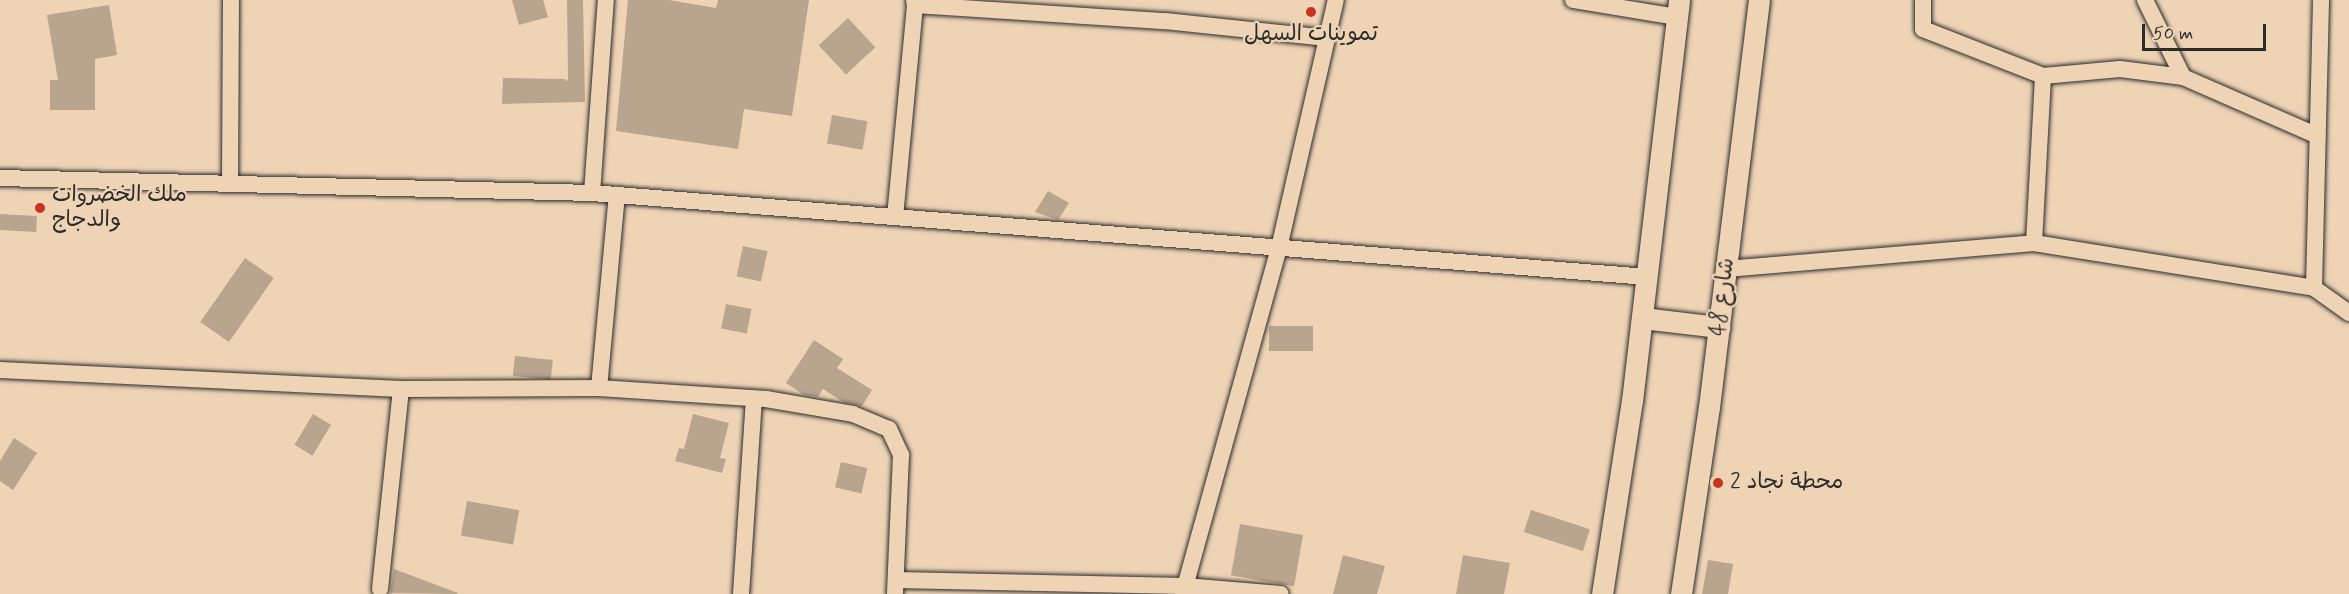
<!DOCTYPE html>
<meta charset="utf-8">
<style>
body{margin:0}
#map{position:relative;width:2349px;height:594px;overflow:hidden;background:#efd3b5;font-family:Mynerve,"Playpen Sans Arabic",sans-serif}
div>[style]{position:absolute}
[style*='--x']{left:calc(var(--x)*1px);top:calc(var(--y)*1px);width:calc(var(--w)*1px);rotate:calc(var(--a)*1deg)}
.building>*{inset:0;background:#b9a48e;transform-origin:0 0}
.roads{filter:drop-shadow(0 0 2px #2b2b2b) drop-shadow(0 0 2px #2b2b2b)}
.minor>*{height:16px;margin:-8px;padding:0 8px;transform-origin:8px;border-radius:8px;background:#efd3b5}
.major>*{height:21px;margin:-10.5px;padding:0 10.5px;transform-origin:10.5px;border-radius:10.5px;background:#efd3b5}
.dots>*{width:16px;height:16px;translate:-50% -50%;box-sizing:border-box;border:3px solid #efd3b5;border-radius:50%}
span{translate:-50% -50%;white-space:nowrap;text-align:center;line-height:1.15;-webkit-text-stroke:4.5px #efd3b5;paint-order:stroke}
.poi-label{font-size:22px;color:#2b2b2b}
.left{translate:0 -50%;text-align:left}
.street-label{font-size:22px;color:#2b2b2b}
.scale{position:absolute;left:2142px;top:24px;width:124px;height:27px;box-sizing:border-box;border:3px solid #2b2b2b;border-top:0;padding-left:8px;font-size:18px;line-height:21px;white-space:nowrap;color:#2b2b2b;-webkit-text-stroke:4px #efd3b5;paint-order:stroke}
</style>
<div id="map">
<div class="building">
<div style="clip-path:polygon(512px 0,543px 0,548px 17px,519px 25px)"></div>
<div style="clip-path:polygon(567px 0,583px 0,585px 102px,502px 104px,503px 78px,565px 79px,566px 82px,568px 79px)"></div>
<div style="clip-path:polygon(628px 0,669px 0,716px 8px,718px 0,809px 0,792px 116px,744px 109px,738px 149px,616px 131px)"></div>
<div style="clip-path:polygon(109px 5px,117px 55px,95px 59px,95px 110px,50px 110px,50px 80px,58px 80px,47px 15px)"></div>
<div style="left:848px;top:18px;width:40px;height:40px;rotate:47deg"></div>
<div style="left:832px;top:115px;width:36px;height:29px;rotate:10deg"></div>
<div style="clip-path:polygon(1048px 191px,1069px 203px,1058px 220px,1035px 212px)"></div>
<div style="left:0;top:214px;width:37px;height:16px;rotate:3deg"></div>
<div style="left:743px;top:246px;width:25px;height:31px;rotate:12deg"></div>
<div style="left:245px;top:258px;width:35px;height:78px;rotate:35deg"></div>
<div style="left:726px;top:304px;width:26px;height:25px;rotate:11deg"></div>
<div style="left:1269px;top:326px;width:44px;height:25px"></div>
<div style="clip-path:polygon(814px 340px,843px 359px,837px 368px,872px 390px,862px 406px,843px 402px,823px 389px,818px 397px,804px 395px,786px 383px)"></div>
<div style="left:515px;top:356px;width:38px;height:20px;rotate:6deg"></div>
<div style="left:313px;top:414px;width:21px;height:36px;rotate:31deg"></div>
<div style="clip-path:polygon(693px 414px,729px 423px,720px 458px,726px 459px,722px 473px,675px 461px,679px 448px,684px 449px)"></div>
<div style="clip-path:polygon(14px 438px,37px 453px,13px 490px,0 481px,0 461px)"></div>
<div style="left:841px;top:462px;width:27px;height:26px;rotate:13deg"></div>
<div style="left:467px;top:501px;width:53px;height:35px;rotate:10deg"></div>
<div style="left:1531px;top:510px;width:62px;height:23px;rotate:18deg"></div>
<div style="left:1240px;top:524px;width:64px;height:52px;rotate:10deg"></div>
<div style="clip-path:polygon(1343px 555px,1385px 566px,1377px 594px,1333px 594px)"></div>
<div style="clip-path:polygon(1463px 555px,1510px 563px,1504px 594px,1456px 594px)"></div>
<div style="clip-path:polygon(1708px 560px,1733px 564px,1728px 594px,1702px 594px)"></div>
<div style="clip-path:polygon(394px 569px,458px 593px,457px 594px,390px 593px)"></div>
</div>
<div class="roads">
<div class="minor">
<div style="--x:914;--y:0;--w:5;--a:79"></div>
<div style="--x:915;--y:5;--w:251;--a:3.7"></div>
<div style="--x:1165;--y:21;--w:163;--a:6"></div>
<div style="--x:1573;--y:0;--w:105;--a:9.3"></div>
<div style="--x:1923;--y:0;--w:29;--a:90"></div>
<div style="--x:1923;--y:29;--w:129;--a:21.4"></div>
<div style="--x:2145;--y:0;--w:86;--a:63.7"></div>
<div style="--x:0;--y:178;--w:592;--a:1.45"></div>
<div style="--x:592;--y:193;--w:194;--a:-85.9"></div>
<div style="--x:230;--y:184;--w:184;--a:-89.7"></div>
<div style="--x:592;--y:193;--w:1058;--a:4.55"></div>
<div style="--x:895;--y:217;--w:213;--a:-84.6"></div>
<div style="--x:2034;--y:243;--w:167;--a:-86.9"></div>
<div style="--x:2043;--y:76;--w:77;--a:-5.2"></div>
<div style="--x:2120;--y:69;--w:64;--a:7.2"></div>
<div style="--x:2183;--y:77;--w:147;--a:23.6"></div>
<div style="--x:1726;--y:269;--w:309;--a:-4.8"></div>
<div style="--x:2034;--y:243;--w:284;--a:9.1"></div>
<div style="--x:2314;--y:288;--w:43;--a:35.5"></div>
<div style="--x:2314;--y:288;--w:288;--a:-88.6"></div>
<div style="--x:0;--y:370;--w:401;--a:2.7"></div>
<div style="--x:401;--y:389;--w:198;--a:-0.3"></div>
<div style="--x:599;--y:388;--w:167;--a:3.8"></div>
<div style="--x:766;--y:399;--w:88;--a:9.8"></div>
<div style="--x:853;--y:414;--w:39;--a:23"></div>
<div style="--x:889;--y:429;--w:29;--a:65"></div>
<div style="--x:901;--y:455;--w:139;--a:92.5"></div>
<div style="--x:599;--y:388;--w:194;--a:-84.7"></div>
<div style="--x:896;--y:580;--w:289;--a:1.2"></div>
<div style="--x:1185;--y:586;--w:96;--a:4.8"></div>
<div style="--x:380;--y:589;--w:201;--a:-84"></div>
<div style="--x:741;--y:594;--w:196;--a:-86.2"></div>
<div style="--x:1183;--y:594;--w:359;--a:-74.5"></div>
<div style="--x:1279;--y:248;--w:254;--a:-77.1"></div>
</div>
<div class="major">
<div style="--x:1642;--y:318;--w:78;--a:6.7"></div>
<div style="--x:1602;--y:594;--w:195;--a:-81.2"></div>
<div style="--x:1632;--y:401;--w:404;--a:-83.3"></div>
<div style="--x:1681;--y:594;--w:189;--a:-81.5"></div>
<div style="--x:1709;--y:407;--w:410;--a:-83"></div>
</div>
</div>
<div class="dots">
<div style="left:1311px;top:12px;background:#c8321e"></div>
<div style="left:40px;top:208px;background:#c8321e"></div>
<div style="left:1718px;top:483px;background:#c8321e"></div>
</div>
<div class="poi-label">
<span style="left:1311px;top:35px">تموينات السهل</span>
<span class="left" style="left:52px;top:208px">ملك الخضروات<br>والدجاج</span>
<span class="left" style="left:1730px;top:483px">محطة نجاد 2</span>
</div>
<div class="street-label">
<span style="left:1723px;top:297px;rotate:-83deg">شارع 48</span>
</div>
<div class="scale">50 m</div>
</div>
